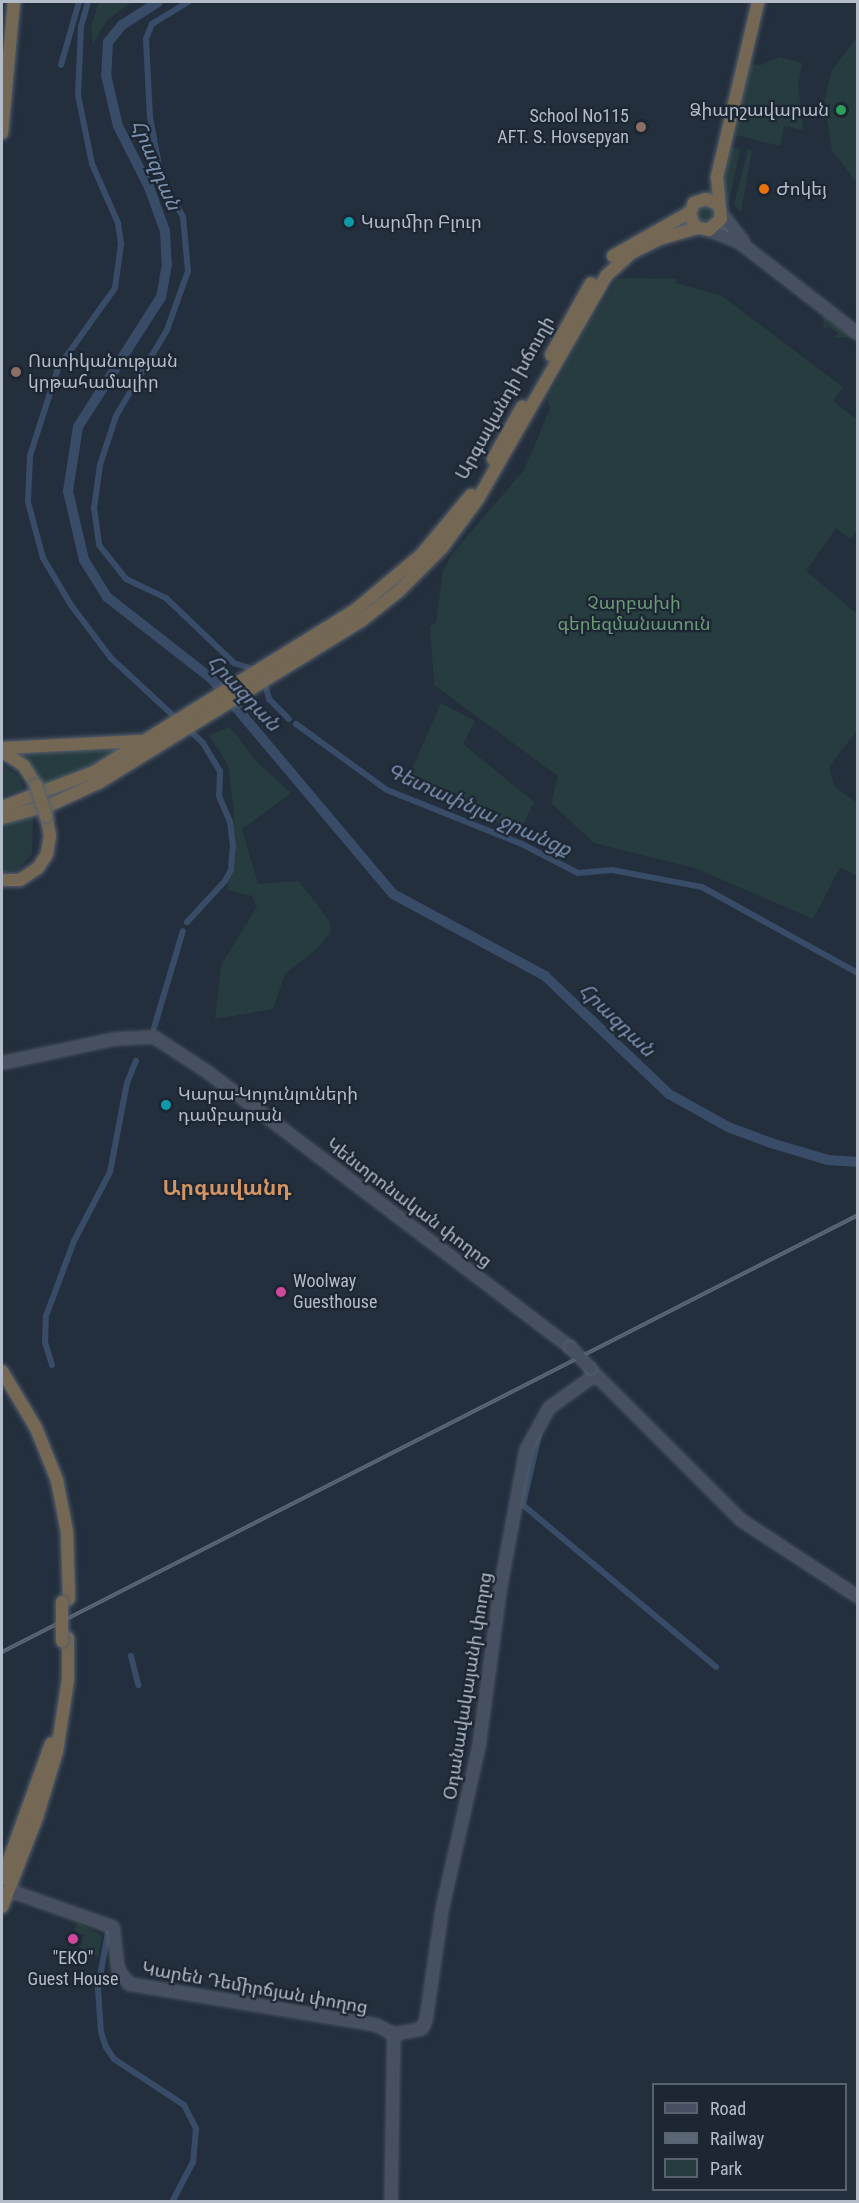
<!DOCTYPE html>
<meta charset="utf-8">
<style>
body{margin:0}
#map{position:relative;width:859px;height:2203px;overflow:hidden;background:#242f3e;font-family:"Roboto Condensed","Noto Sans Armenian",sans-serif}
div>[style]{position:absolute}
[style*='--x']{left:calc(var(--x)*1px);top:calc(var(--y)*1px);width:calc(var(--w)*1px);rotate:calc(var(--a)*1deg)}
.green>*{inset:0;background:#263c3f}
.canal>*{height:6px;margin:-3px;padding:0 3px;transform-origin:3px;border-radius:3px;background:#394c67}
.river>*{height:10px;margin:-5px;padding:0 5px;transform-origin:5px;border-radius:5px;background:#394c67}
.roads{filter:drop-shadow(0 0 2px #565f6c) drop-shadow(0 0 2px #565f6c)}
.secondary>*{height:10px;margin:-5px;padding:0 5px;transform-origin:5px;border-radius:5px;background:#465061}
.highway>*{height:12px;margin:-6px;padding:0 6px;transform-origin:6px;border-radius:6px;background:#746855}
.rail>*{height:4px;margin-top:-2px;transform-origin:0;background:repeating-linear-gradient(90deg,#1d2633 0 4.5px,#5a6575 0 9px);box-sizing:border-box;border-block:2px solid #5a6575}
.bridges{filter:drop-shadow(0 0 2px #565f6c) drop-shadow(0 0 2px #565f6c)}
.secondary-bridge>*{height:10px;margin:-5px;padding:0 5px;transform-origin:5px;border-radius:5px;background:#465061}
.highway-bridge>*{height:12px;margin:-6px;padding:0 6px;transform-origin:6px;border-radius:6px;background:#746855}
.dots>*{width:16px;height:16px;translate:-50% -50%;box-sizing:border-box;border:3px solid #1d2633;border-radius:50%}
span{translate:-50% -50%;white-space:nowrap;text-align:center;line-height:1.15;-webkit-text-stroke:4.5px #1d2633;paint-order:stroke}
.poi-label{font-size:18px;color:#b4bcc9}
.right{translate:-100% -50%;text-align:right}
.left{translate:0 -50%;text-align:left}
.street-label{font-size:18px;color:#b4bcc9}
.park-label{font-size:18px;color:#6b9a76}
.water-label{font-size:20px;color:#7c92b1;font-style:italic}
.quarter-label{font-size:21px;color:#d59563;font-weight:700}
.frame{position:absolute;inset:0;border:3px solid #b4bcc9;pointer-events:none}
.legend{position:absolute;left:652px;top:2083px;width:195px;height:108px;box-sizing:border-box;background:#1d2633;border:2px solid #59626f;margin:0;padding:8px 10px;list-style:none;font-size:18px;color:#b4bcc9}
.legend li{display:flex;align-items:center;gap:12px;height:30px}
.legend b{width:30px;border:2px solid #59626f}
</style>
<div id="map">
<div class="green">
<div style="clip-path:polygon(99px 2px,132px 2px,107px 20px,93px 44px,91px 26px)"></div>
<div style="clip-path:polygon(857px 37px,857px 183px,832px 150px,824px 102px,832px 70px)"></div>
<div style="clip-path:polygon(779px 57px,802px 63px,798px 85px,803px 130px,784px 126px,780px 146px,736px 135px,750px 64px,761px 65px)"></div>
<div style="clip-path:polygon(731px 146px,740px 149px,728px 206px,723px 184px)"></div>
<div style="clip-path:polygon(748px 149px,752px 151px,741px 212px,734px 205px)"></div>
<div style="clip-path:polygon(709px 203px,717px 212px,714px 223px,699px 225px,695px 208px)"></div>
<div style="clip-path:polygon(622px 278px,677px 279px,676px 283px,722px 296px,843px 387px,833px 401px,857px 420px,857px 530px,851px 539px,836px 528px,806px 571px,857px 614px,857px 730px,829px 767px,835px 787px,857px 803px,857px 876px,840px 867px,813px 919px,695px 868px,594px 843px,551px 803px,558px 776px,434px 685px,430px 626px,436px 623px,443px 571px,452px 554px,524px 470px,550px 409px,547px 399px,586px 328px,617px 279px)"></div>
<div style="clip-path:polygon(823px 316px,851px 337px,834px 338px,838px 333px,829px 327px,824px 329px)"></div>
<div style="clip-path:polygon(441px 703px,475px 721px,463px 744px,534px 802px,520px 831px,405px 785px)"></div>
<div style="clip-path:polygon(230px 727px,257px 762px,291px 793px,242px 829px,258px 884px,299px 881px,330px 922px,331px 931px,319px 947px,285px 974px,273px 1009px,215px 1019px,221px 965px,257px 907px,252px 896px,228px 890px,234px 811px,228px 765px,209px 735px)"></div>
<div style="clip-path:polygon(125px 749px,61px 781px,40px 786px,11px 752px)"></div>
<div style="clip-path:polygon(2px 764px,19px 777px,23px 789px,2px 796px)"></div>
<div style="clip-path:polygon(33px 815px,32px 854px,19px 869px,2px 873px,2px 822px)"></div>
<div style="clip-path:polygon(77px 1922px,102px 1936px,98px 1956px,79px 1950px,84px 1935px,74px 1931px)"></div>
</div>
<div class="canal">
<div style="--x:88;--y:2;--w:26;--a:106"></div>
<div style="--x:81;--y:27;--w:68;--a:92.5"></div>
<div style="--x:78;--y:95;--w:70;--a:78.5"></div>
<div style="--x:92;--y:164;--w:64;--a:66.2"></div>
<div style="--x:118;--y:223;--w:21;--a:82"></div>
<div style="--x:121;--y:244;--w:44;--a:97.8"></div>
<div style="--x:115;--y:288;--w:98;--a:125.5"></div>
<div style="--x:58;--y:368;--w:92;--a:107.7"></div>
<div style="--x:30;--y:456;--w:46;--a:92.5"></div>
<div style="--x:28;--y:502;--w:58;--a:75"></div>
<div style="--x:43;--y:558;--w:55;--a:59.2"></div>
<div style="--x:71;--y:605;--w:66;--a:53"></div>
<div style="--x:111;--y:658;--w:93;--a:42.8"></div>
<div style="--x:188;--y:2;--w:42;--a:148.6"></div>
<div style="--x:152;--y:24;--w:16;--a:112"></div>
<div style="--x:146;--y:39;--w:78;--a:87.1"></div>
<div style="--x:150;--y:117;--w:61;--a:79.6"></div>
<div style="--x:161;--y:177;--w:46;--a:61.2"></div>
<div style="--x:183;--y:217;--w:54;--a:84.7"></div>
<div style="--x:188;--y:271;--w:63;--a:109.6"></div>
<div style="--x:167;--y:330;--w:100;--a:120.7"></div>
<div style="--x:116;--y:416;--w:52;--a:108.1"></div>
<div style="--x:100;--y:465;--w:43;--a:97.9"></div>
<div style="--x:94;--y:508;--w:37;--a:82"></div>
<div style="--x:99;--y:545;--w:43;--a:51.5"></div>
<div style="--x:126;--y:579;--w:44;--a:25.4"></div>
<div style="--x:166;--y:598;--w:94;--a:43.7"></div>
<div style="--x:234;--y:663;--w:23;--a:18"></div>
<div style="--x:61;--y:65;--w:66;--a:-74.1"></div>
<div style="--x:264;--y:680;--w:20;--a:75"></div>
<div style="--x:269;--y:699;--w:28;--a:45"></div>
<div style="--x:296;--y:724;--w:112;--a:36"></div>
<div style="--x:387;--y:790;--w:145;--a:21.8"></div>
<div style="--x:522;--y:844;--w:63;--a:27.4"></div>
<div style="--x:578;--y:873;--w:34;--a:-5"></div>
<div style="--x:612;--y:870;--w:92;--a:10.7"></div>
<div style="--x:702;--y:887;--w:178;--a:28.9"></div>
<div style="--x:187;--y:728;--w:22;--a:43"></div>
<div style="--x:203;--y:743;--w:33;--a:59"></div>
<div style="--x:220;--y:771;--w:25;--a:92"></div>
<div style="--x:219;--y:796;--w:28;--a:67"></div>
<div style="--x:230;--y:822;--w:23;--a:83"></div>
<div style="--x:233;--y:845;--w:25;--a:95"></div>
<div style="--x:231;--y:870;--w:13;--a:119"></div>
<div style="--x:225;--y:881;--w:56;--a:132.8"></div>
<div style="--x:154;--y:1028;--w:101;--a:-73.4"></div>
<div style="--x:52;--y:1365;--w:24;--a:-107"></div>
<div style="--x:45;--y:1342;--w:26;--a:-88"></div>
<div style="--x:46;--y:1316;--w:80;--a:-69.5"></div>
<div style="--x:74;--y:1241;--w:78;--a:-62.4"></div>
<div style="--x:110;--y:1172;--w:91;--a:-79.2"></div>
<div style="--x:127;--y:1083;--w:24;--a:-68"></div>
<div style="--x:539;--y:1435;--w:72;--a:102.9"></div>
<div style="--x:523;--y:1505;--w:252;--a:40"></div>
<div style="--x:131;--y:1656;--w:30;--a:76"></div>
<div style="--x:108;--y:1932;--w:58;--a:100"></div>
<div style="--x:98;--y:1989;--w:43;--a:86"></div>
<div style="--x:101;--y:2032;--w:16;--a:72"></div>
<div style="--x:106;--y:2047;--w:14;--a:56"></div>
<div style="--x:114;--y:2059;--w:84;--a:33.3"></div>
<div style="--x:184;--y:2105;--w:27;--a:63"></div>
<div style="--x:196;--y:2129;--w:33;--a:95"></div>
<div style="--x:193;--y:2162;--w:45;--a:117.7"></div>
</div>
<div class="river">
<div style="--x:158;--y:2;--w:43;--a:147.4"></div>
<div style="--x:122;--y:25;--w:22;--a:129"></div>
<div style="--x:108;--y:42;--w:33;--a:93"></div>
<div style="--x:106;--y:75;--w:52;--a:76.8"></div>
<div style="--x:118;--y:126;--w:68;--a:63.1"></div>
<div style="--x:149;--y:187;--w:47;--a:70"></div>
<div style="--x:165;--y:231;--w:33;--a:87"></div>
<div style="--x:167;--y:264;--w:34;--a:100"></div>
<div style="--x:161;--y:297;--w:154;--a:122.6"></div>
<div style="--x:78;--y:427;--w:65;--a:98.9"></div>
<div style="--x:68;--y:491;--w:71;--a:76.9"></div>
<div style="--x:84;--y:560;--w:44;--a:58.1"></div>
<div style="--x:107;--y:597;--w:133;--a:38"></div>
<div style="--x:212;--y:679;--w:281;--a:49.9"></div>
<div style="--x:393;--y:894;--w:173;--a:28.3"></div>
<div style="--x:545;--y:976;--w:171;--a:43.6"></div>
<div style="--x:669;--y:1094;--w:68;--a:29.2"></div>
<div style="--x:728;--y:1127;--w:46;--a:20.4"></div>
<div style="--x:771;--y:1143;--w:59;--a:16.6"></div>
<div style="--x:828;--y:1160;--w:30;--a:4"></div>
</div>
<div class="roads">
<div class="secondary">
<div style="--x:721;--y:213;--w:36;--a:52"></div>
<div style="--x:709;--y:230;--w:32;--a:22"></div>
<div style="--x:739;--y:242;--w:150;--a:37.7"></div>
<div style="--x:2;--y:1063;--w:116;--a:-12"></div>
<div style="--x:115;--y:1039;--w:39;--a:-3"></div>
<div style="--x:154;--y:1037;--w:66;--a:33.2"></div>
<div style="--x:209;--y:1073;--w:453;--a:37.2"></div>
<div style="--x:592;--y:1371;--w:211;--a:45"></div>
<div style="--x:741;--y:1520;--w:140;--a:33.3"></div>
<div style="--x:2;--y:1888;--w:118;--a:19.4"></div>
<div style="--x:113;--y:1927;--w:42;--a:83.2"></div>
<div style="--x:118;--y:1969;--w:19;--a:54"></div>
<div style="--x:129;--y:1984;--w:250;--a:9.4"></div>
<div style="--x:376;--y:2025;--w:20;--a:27"></div>
<div style="--x:394;--y:2034;--w:28;--a:-10"></div>
<div style="--x:422;--y:2029;--w:10;--a:-66"></div>
<div style="--x:426;--y:2020;--w:111;--a:-81.7"></div>
<div style="--x:442;--y:1910;--w:168;--a:-77.3"></div>
<div style="--x:479;--y:1746;--w:157;--a:-82.3"></div>
<div style="--x:500;--y:1590;--w:142;--a:-79.5"></div>
<div style="--x:526;--y:1450;--w:48;--a:-61.3"></div>
<div style="--x:549;--y:1408;--w:57;--a:-35.7"></div>
<div style="--x:391;--y:2202;--w:168;--a:-89"></div>
</div>
<div class="highway">
<div style="--x:2;--y:133;--w:132;--a:-84.8"></div>
<div style="--x:717;--y:204;--w:12;--a:-156"></div>
<div style="--x:706;--y:199;--w:13;--a:162"></div>
<div style="--x:694;--y:203;--w:12;--a:110"></div>
<div style="--x:690;--y:214;--w:14;--a:69"></div>
<div style="--x:695;--y:227;--w:14;--a:12"></div>
<div style="--x:709;--y:230;--w:16;--a:-43"></div>
<div style="--x:721;--y:219;--w:42;--a:-95.4"></div>
<div style="--x:717;--y:177;--w:180;--a:-76.8"></div>
<div style="--x:613;--y:256;--w:89;--a:-29.7"></div>
<div style="--x:551;--y:355;--w:82;--a:-60.9"></div>
<div style="--x:493;--y:459;--w:60;--a:-60.9"></div>
<div style="--x:2;--y:748;--w:138;--a:-2.9"></div>
<div style="--x:2;--y:752;--w:26;--a:32"></div>
<div style="--x:24;--y:766;--w:22;--a:58"></div>
<div style="--x:2;--y:807;--w:98;--a:-20.8"></div>
<div style="--x:94;--y:772;--w:306;--a:-31.8"></div>
<div style="--x:354;--y:611;--w:87;--a:-39.9"></div>
<div style="--x:421;--y:555;--w:78;--a:-50.2"></div>
<div style="--x:2;--y:818;--w:50;--a:-15.2"></div>
<div style="--x:50;--y:805;--w:55;--a:-24.7"></div>
<div style="--x:100;--y:782;--w:307;--a:-31.7"></div>
<div style="--x:361;--y:621;--w:48;--a:-38.3"></div>
<div style="--x:399;--y:591;--w:61;--a:-45"></div>
<div style="--x:442;--y:548;--w:61;--a:-53.7"></div>
<div style="--x:478;--y:499;--w:257;--a:-60.1"></div>
<div style="--x:606;--y:276;--w:36;--a:-42"></div>
<div style="--x:633;--y:252;--w:32;--a:-26"></div>
<div style="--x:662;--y:238;--w:36;--a:-16"></div>
<div style="--x:2;--y:880;--w:18;--a:0"></div>
<div style="--x:20;--y:880;--w:22;--a:-34"></div>
<div style="--x:38;--y:868;--w:17;--a:-57"></div>
<div style="--x:47;--y:854;--w:19;--a:-81"></div>
<div style="--x:50;--y:835;--w:19;--a:-102"></div>
<div style="--x:2;--y:1371;--w:66;--a:59.2"></div>
<div style="--x:36;--y:1428;--w:56;--a:68"></div>
<div style="--x:57;--y:1480;--w:53;--a:79.1"></div>
<div style="--x:67;--y:1532;--w:67;--a:88.3"></div>
<div style="--x:2;--y:1879;--w:144;--a:-70.1"></div>
<div style="--x:2;--y:1907;--w:97;--a:-68.7"></div>
<div style="--x:37;--y:1817;--w:69;--a:-73.1"></div>
<div style="--x:57;--y:1751;--w:72;--a:-81.2"></div>
<div style="--x:68;--y:1680;--w:42;--a:-90"></div>
</div>
</div>
<div class="rail">
<div style="--x:2;--y:1652;--w:961;--a:-27.04"></div>
</div>
<div class="bridges">
<div class="secondary-bridge">
<div style="--x:570;--y:1347;--w:30;--a:46"></div>
</div>
<div class="highway-bridge">
<div style="--x:36;--y:785;--w:33;--a:72"></div>
<div style="--x:62;--y:1641;--w:39;--a:-90"></div>
</div>
</div>
<div class="dots">
<div style="left:841px;top:110px;background:#2e9e5b"></div>
<div style="left:641px;top:127px;background:#8d6e63"></div>
<div style="left:764px;top:189px;background:#e8710a"></div>
<div style="left:349px;top:222px;background:#0f9aa8"></div>
<div style="left:16px;top:372px;background:#8d6e63"></div>
<div style="left:166px;top:1105px;background:#0f9aa8"></div>
<div style="left:281px;top:1292px;background:#d1479c"></div>
<div style="left:73px;top:1939px;background:#d1479c"></div>
</div>
<div class="poi-label">
<span class="right" style="left:829px;top:110px">Ձիարշավարան</span>
<span class="right" style="left:629px;top:127px">School No115<br>AFT. S. Hovsepyan</span>
<span class="left" style="left:776px;top:189px">Ժոկեյ</span>
<span class="left" style="left:361px;top:222px">Կարմիր Բլուր</span>
<span class="left" style="left:28px;top:372px">Ոստիկանության<br>կրթահամալիր</span>
<span class="left" style="left:178px;top:1105px">Կարա-Կոյունլուների<br>դամբարան</span>
<span class="left" style="left:293px;top:1292px">Woolway<br>Guesthouse</span>
<span style="left:73px;top:1969px">"ЕКО"<br>Guest House</span>
</div>
<div class="street-label">
<span style="left:505px;top:398px;rotate:-61deg">Արգավանդի խճուղի</span>
<span style="left:409px;top:1203px;rotate:37deg">Կենտրոնական փողոց</span>
<span style="left:468px;top:1686px;rotate:-81deg">Օդանավակայանի փողոց</span>
<span style="left:255px;top:1988px;rotate:10deg">Կարեն Դեմիրճյան փողոց</span>
</div>
<div class="park-label">
<span style="left:634px;top:614px">Չարբախի<br>գերեզմանատուն</span>
</div>
<div class="water-label">
<span style="left:156px;top:165px;rotate:67deg">Հրազդան</span>
<span style="left:244px;top:693px;rotate:47deg">Հրազդան</span>
<span style="left:479px;top:810px;rotate:24deg">Գետափնյա ջրանցք</span>
<span style="left:617px;top:1020px;rotate:44deg">Հրազդան</span>
</div>
<div class="quarter-label">
<span style="left:227px;top:1188px">Արգավանդ</span>
</div>
<div class="frame"></div>
<ul class="legend">
<li><b style="height:8px;background:#465061"></b>Road</li>
<li><b style="height:8px;background:#5a6575"></b>Railway</li>
<li><b style="height:16px;background:#263c3f"></b>Park</li>
</ul>
</div>
